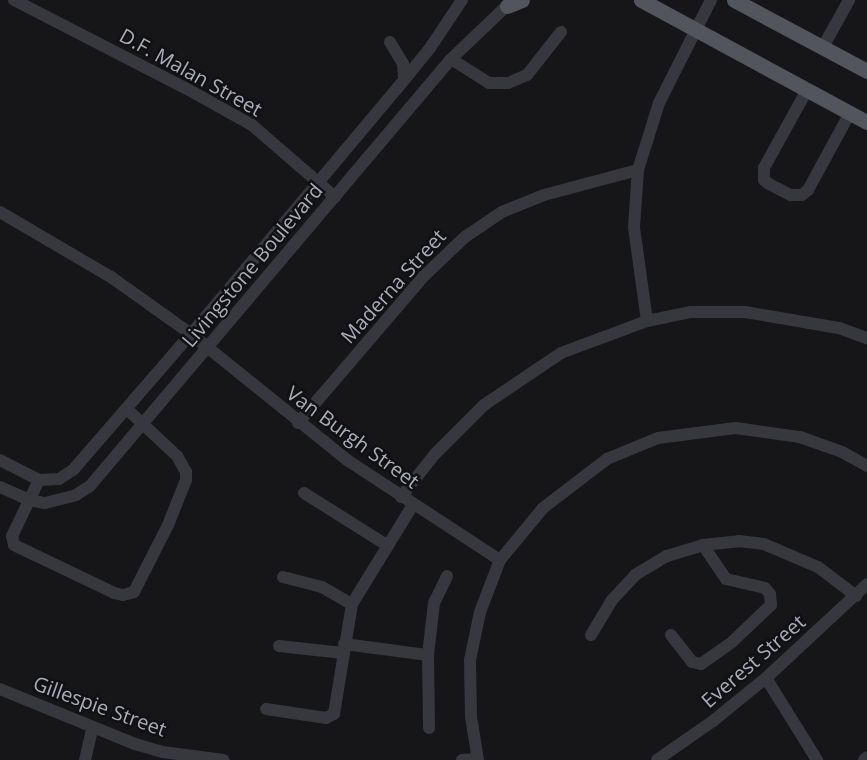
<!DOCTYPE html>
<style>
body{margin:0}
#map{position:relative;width:867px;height:760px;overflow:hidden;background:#161618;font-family:"Open Sans",sans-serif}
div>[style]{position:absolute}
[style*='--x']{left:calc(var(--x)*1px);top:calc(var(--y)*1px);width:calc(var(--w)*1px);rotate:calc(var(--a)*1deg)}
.minor>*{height:12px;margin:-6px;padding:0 6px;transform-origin:6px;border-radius:6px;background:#37383d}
.major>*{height:15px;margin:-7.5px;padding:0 7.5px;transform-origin:7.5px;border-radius:7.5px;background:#53555c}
span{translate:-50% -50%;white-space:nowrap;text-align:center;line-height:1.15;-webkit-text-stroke:5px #111113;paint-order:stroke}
.street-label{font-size:20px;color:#a8adb8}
</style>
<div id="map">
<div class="minor">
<div style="--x:14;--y:0;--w:197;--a:27.2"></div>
<div style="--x:189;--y:90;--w:72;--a:29.1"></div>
<div style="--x:252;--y:125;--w:110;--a:40.9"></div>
<div style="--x:390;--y:42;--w:26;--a:59"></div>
<div style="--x:403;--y:64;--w:16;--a:86"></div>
<div style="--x:823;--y:47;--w:54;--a:-61"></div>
<div style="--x:451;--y:59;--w:45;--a:32.3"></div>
<div style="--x:489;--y:83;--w:19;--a:0"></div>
<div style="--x:508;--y:83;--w:21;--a:-23"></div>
<div style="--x:527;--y:75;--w:55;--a:-51.7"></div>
<div style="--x:807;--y:90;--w:89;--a:118.9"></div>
<div style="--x:764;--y:168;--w:12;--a:90"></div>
<div style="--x:764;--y:180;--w:6;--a:39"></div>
<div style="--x:769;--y:184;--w:25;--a:27"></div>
<div style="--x:791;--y:195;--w:11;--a:0"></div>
<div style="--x:802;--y:195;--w:8;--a:-40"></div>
<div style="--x:808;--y:190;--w:88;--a:-61.4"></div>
<div style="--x:0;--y:212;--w:129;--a:30.4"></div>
<div style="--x:111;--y:277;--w:98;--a:35.5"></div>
<div style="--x:191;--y:334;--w:201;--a:38.9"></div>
<div style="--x:347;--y:460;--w:183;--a:33.2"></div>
<div style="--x:647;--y:321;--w:95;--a:-97.9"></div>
<div style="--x:634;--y:227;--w:57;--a:-86"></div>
<div style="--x:638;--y:170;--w:70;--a:-72.6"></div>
<div style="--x:659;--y:103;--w:115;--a:-63.2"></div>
<div style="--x:298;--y:423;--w:194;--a:-49.4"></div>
<div style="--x:424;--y:276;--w:57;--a:-43.6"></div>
<div style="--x:465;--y:237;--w:45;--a:-34"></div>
<div style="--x:502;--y:212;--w:45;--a:-22"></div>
<div style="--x:544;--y:195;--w:97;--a:-14.9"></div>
<div style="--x:0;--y:460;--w:44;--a:27.1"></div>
<div style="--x:39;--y:480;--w:20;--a:-3"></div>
<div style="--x:59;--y:479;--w:17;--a:-33"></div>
<div style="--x:73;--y:470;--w:180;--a:-49.1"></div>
<div style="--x:191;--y:334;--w:331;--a:-50"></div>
<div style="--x:404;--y:80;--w:41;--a:-50.9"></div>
<div style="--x:430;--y:48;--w:58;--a:-56.3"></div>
<div style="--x:39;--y:480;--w:62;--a:115.7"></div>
<div style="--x:12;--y:536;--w:9;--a:77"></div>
<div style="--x:14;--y:545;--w:111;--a:25.6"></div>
<div style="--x:114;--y:593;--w:9;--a:13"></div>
<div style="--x:123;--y:595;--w:11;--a:-15"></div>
<div style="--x:134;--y:592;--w:75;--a:-63.1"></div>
<div style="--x:168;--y:525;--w:48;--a:-68.2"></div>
<div style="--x:186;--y:480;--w:8;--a:-90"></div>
<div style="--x:186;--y:472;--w:18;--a:-119"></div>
<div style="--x:177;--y:456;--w:69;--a:-136.8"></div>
<div style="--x:0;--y:487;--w:32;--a:24"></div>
<div style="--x:29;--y:500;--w:16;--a:11"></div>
<div style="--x:45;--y:503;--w:32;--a:-14"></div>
<div style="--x:76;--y:495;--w:17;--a:-33"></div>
<div style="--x:90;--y:486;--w:559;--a:-49.79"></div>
<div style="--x:451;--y:59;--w:84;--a:-43.6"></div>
<div style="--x:304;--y:493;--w:99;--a:32.2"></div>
<div style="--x:401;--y:497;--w:53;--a:-51.8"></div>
<div style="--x:434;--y:455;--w:71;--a:-45"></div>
<div style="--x:484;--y:405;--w:93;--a:-34"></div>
<div style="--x:561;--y:353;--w:92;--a:-20.4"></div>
<div style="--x:647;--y:321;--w:45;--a:-11.6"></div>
<div style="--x:691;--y:312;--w:54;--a:0"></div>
<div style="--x:745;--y:312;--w:95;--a:9.7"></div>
<div style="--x:839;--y:328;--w:30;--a:20"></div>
<div style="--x:283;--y:577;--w:40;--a:14.4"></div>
<div style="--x:322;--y:587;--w:34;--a:30"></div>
<div style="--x:591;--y:635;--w:41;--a:-59"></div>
<div style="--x:612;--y:600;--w:34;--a:-47"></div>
<div style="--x:635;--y:575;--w:37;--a:-31"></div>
<div style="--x:667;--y:556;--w:38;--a:-17"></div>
<div style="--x:703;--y:545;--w:36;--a:-6"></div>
<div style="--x:739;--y:541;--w:25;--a:7"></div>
<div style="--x:764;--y:544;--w:59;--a:23.1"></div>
<div style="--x:818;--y:567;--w:48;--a:37.3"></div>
<div style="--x:671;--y:635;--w:34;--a:52"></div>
<div style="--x:692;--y:662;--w:9;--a:13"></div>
<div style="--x:701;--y:664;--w:38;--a:-35"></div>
<div style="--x:732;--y:642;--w:54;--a:-43.5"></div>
<div style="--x:771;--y:605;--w:11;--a:-95"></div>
<div style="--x:770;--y:594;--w:8;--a:-130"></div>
<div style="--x:765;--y:588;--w:40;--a:-167"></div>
<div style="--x:726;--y:579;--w:41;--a:-124.1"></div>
<div style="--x:344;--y:644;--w:85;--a:7.5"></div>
<div style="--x:428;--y:655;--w:52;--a:-83.4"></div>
<div style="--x:434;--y:603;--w:30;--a:-64"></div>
<div style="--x:279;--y:646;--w:64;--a:6.2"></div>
<div style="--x:428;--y:655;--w:73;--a:89.2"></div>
<div style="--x:766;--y:678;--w:97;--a:58.1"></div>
<div style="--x:0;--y:689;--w:146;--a:22.2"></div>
<div style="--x:135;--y:744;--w:29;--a:16"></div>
<div style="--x:163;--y:752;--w:61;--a:7.6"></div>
<div style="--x:266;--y:709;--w:61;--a:8.5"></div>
<div style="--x:326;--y:718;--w:9;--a:-27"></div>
<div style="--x:334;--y:714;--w:111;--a:-80.7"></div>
<div style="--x:352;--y:604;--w:116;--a:-58.4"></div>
<div style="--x:85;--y:760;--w:32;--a:-77"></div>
<div style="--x:462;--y:760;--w:15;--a:-4"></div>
<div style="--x:478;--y:760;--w:44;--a:-99.2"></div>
<div style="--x:471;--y:717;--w:57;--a:-91"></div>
<div style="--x:470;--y:660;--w:49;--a:-78.2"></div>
<div style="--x:480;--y:612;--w:56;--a:-69"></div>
<div style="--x:500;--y:560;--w:67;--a:-50.4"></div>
<div style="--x:543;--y:508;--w:81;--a:-37.4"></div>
<div style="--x:607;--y:459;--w:55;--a:-22.4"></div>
<div style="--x:658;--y:438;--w:78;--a:-7.4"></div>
<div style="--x:735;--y:428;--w:66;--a:7.9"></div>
<div style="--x:800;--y:437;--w:45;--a:19.7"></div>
<div style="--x:842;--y:452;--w:29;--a:29"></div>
<div style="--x:657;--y:760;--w:68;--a:-34.9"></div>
<div style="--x:713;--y:721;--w:68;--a:-39.1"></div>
<div style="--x:766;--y:678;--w:138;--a:-42.9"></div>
<div style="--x:864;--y:760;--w:4;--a:-45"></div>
</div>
<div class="major">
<div style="--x:641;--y:0;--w:257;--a:28.4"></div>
<div style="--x:734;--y:0;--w:151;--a:28.1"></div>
<div style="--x:507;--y:6;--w:16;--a:-22"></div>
</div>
<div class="street-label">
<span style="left:191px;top:72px;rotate:29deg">D.F. Malan Street</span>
<span style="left:252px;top:265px;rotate:-50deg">Livingstone Boulevard</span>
<span style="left:393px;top:286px;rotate:-48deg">Maderna Street</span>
<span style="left:353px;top:437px;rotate:36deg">Van Burgh Street</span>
<span style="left:753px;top:661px;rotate:-41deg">Everest Street</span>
<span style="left:100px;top:706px;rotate:20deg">Gillespie Street</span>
</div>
</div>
